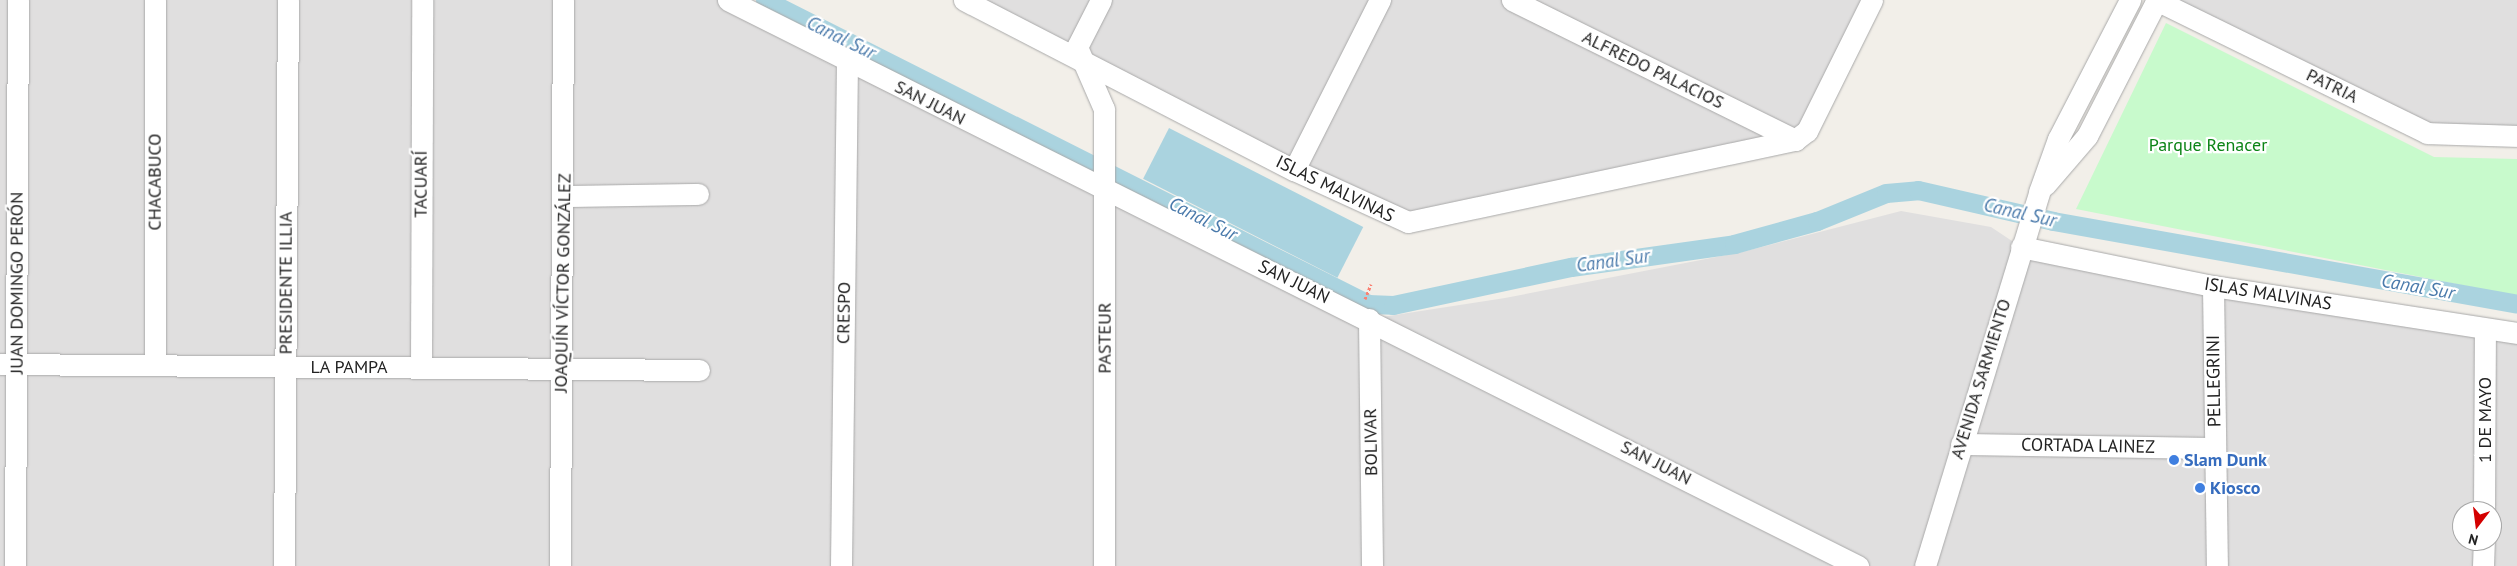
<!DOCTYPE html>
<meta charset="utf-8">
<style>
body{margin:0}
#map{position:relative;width:2517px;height:566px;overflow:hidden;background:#f2efe9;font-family:"PT Sans",sans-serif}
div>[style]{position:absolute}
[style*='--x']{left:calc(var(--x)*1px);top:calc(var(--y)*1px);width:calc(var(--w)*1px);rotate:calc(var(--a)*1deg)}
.residential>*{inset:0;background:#e0dfdf}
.park>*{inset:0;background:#c8facc}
.water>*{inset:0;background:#aad3df;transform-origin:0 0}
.canal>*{height:19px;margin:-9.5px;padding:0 9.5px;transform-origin:9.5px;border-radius:9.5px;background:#aad3df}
.path>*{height:3px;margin-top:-1.5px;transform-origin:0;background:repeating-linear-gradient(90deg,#fa8072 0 2.5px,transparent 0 5px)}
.roads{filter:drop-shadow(0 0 1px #a9a9a9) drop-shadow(0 0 1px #a9a9a9)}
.minor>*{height:21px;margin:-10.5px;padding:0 10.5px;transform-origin:10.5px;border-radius:10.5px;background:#fff}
.dots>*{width:14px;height:14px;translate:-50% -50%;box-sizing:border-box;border:2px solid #fff;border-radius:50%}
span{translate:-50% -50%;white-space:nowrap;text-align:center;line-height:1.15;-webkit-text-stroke:4.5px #fff;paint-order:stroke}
.street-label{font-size:18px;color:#222}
.park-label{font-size:18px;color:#0c8416}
.shop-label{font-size:18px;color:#366cbe;font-weight:700}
.left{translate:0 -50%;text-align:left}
.water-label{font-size:19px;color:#4a7aab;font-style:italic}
.north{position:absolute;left:2452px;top:501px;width:50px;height:50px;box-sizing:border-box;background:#fff;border:1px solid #a7a7a7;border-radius:50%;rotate:195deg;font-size:14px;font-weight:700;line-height:20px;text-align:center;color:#222}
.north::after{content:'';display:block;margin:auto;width:18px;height:22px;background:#d40000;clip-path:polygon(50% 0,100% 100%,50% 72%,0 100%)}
</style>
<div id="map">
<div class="residential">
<div style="clip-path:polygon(evenodd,0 0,728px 0,1369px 319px,1505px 298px,1742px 252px,1901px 211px,1991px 227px,2021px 247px,2517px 333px,2517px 566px,0 566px,0 0,2462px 511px,2492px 511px,2492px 541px,2462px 541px,2462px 511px)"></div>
<div style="clip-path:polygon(964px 0,1872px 0,1807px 131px,1420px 221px)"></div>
<div style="clip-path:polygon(2156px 0,2517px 0,2517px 136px,2443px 136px)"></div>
</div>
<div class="park">
<div style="clip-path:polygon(2166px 23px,2434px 157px,2517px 159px,2517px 296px,2076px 209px)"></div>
</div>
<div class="water">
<div style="left:1169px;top:128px;width:218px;height:57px;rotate:27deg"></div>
</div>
<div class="canal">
<div style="--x:765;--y:0;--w:675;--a:26.75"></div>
<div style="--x:1368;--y:304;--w:25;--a:2"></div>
<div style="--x:1393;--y:305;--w:182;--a:-12.1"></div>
<div style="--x:1571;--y:267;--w:165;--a:-8"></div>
<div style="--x:1734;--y:244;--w:86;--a:-15.5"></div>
<div style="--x:1817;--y:221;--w:74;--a:-22.1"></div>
<div style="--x:1886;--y:193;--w:32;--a:-5"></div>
<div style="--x:1918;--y:190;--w:139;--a:12.9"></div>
<div style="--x:2053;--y:221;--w:471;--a:10.1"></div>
</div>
<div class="path">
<div style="--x:1365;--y:299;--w:16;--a:-68"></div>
</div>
<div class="roads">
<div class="minor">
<div style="--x:728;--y:0;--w:1264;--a:26.61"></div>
<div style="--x:964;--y:0;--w:371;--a:27.3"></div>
<div style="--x:1294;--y:170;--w:125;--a:24.5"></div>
<div style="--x:1408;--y:222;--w:396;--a:-12"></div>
<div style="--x:1795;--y:140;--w:15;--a:-37"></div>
<div style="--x:1807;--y:131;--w:146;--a:-63.6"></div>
<div style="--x:1101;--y:0;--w:53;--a:117.1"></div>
<div style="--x:1077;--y:47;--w:68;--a:66.5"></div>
<div style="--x:1104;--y:109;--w:457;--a:90"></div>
<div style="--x:1512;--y:0;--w:316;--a:26.3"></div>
<div style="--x:2156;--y:0;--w:302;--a:26.1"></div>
<div style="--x:2427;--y:133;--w:90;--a:1.9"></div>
<div style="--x:1294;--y:170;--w:191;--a:-63.2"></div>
<div style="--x:2045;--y:185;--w:65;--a:-49.4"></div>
<div style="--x:2087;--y:136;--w:153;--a:-62.8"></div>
<div style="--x:564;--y:196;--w:134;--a:-0.9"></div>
<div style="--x:2021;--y:247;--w:196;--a:11.5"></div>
<div style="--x:2213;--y:286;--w:308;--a:8.8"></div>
<div style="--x:2213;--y:286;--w:280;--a:89.2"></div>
<div style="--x:1369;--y:319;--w:247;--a:89.3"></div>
<div style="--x:0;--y:364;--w:699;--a:0.49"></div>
<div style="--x:155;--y:365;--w:365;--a:-90"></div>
<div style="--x:421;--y:367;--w:367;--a:-89.8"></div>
<div style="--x:1961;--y:444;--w:254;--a:0.9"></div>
<div style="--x:2484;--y:511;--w:182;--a:-89.7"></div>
<div style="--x:15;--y:566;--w:566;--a:-89.7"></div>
<div style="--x:284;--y:566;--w:566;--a:-89.6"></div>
<div style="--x:560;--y:566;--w:566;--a:-89.7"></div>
<div style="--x:841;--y:566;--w:506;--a:-89.32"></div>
<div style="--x:1925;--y:566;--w:391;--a:-73"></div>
<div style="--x:2039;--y:192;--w:56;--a:-70.3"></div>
<div style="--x:2058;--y:139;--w:157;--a:-62.6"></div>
<div style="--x:2483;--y:566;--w:25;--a:-88"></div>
</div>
</div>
<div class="dots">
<div style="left:2174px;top:460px;background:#3f7fe0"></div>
<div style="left:2200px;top:488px;background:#3f7fe0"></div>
</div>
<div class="street-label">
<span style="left:1653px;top:70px;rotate:26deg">ALFREDO PALACIOS</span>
<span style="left:2332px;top:86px;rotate:26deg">PATRIA</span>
<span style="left:930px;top:103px;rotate:27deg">SAN JUAN</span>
<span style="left:155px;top:182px;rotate:-90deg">CHACABUCO</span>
<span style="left:421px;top:184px;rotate:-90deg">TACUARÍ</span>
<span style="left:1335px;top:189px;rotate:26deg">ISLAS MALVINAS</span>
<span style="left:1294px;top:282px;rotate:26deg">SAN JUAN</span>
<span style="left:17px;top:283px;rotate:-90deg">JUAN DOMINGO PERÓN</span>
<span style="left:286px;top:283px;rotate:-90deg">PRESIDENTE ILLIA</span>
<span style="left:563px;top:283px;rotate:-89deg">JOAQUÍN VÍCTOR GONZÁLEZ</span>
<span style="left:2268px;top:294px;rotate:9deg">ISLAS MALVINAS</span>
<span style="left:844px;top:313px;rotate:-89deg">CRESPO</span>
<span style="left:1105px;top:338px;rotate:-90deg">PASTEUR</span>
<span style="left:349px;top:367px">LA PAMPA</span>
<span style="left:1981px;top:379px;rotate:-73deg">AVENIDA SARMIENTO</span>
<span style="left:2214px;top:381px;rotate:-91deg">PELLEGRINI</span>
<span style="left:2485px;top:420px;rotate:-90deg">1 DE MAYO</span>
<span style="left:1371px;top:442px;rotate:-91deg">BOLIVAR</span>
<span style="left:2088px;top:446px;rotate:1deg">CORTADA LAINEZ</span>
<span style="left:1656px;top:463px;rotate:27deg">SAN JUAN</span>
</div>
<div class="park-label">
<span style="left:2208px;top:145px">Parque Renacer</span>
</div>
<div class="shop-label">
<span class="left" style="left:2184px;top:460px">Slam Dunk</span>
<span class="left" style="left:2210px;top:488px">Kiosco</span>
</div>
<div class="water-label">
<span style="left:841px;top:38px;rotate:26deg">Canal Sur</span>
<span style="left:2020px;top:213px;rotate:13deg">Canal Sur</span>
<span style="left:1203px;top:219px;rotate:27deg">Canal Sur</span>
<span style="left:1613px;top:261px;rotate:-8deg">Canal Sur</span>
<span style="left:2418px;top:287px;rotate:10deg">Canal Sur</span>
</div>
<div class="north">N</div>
</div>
